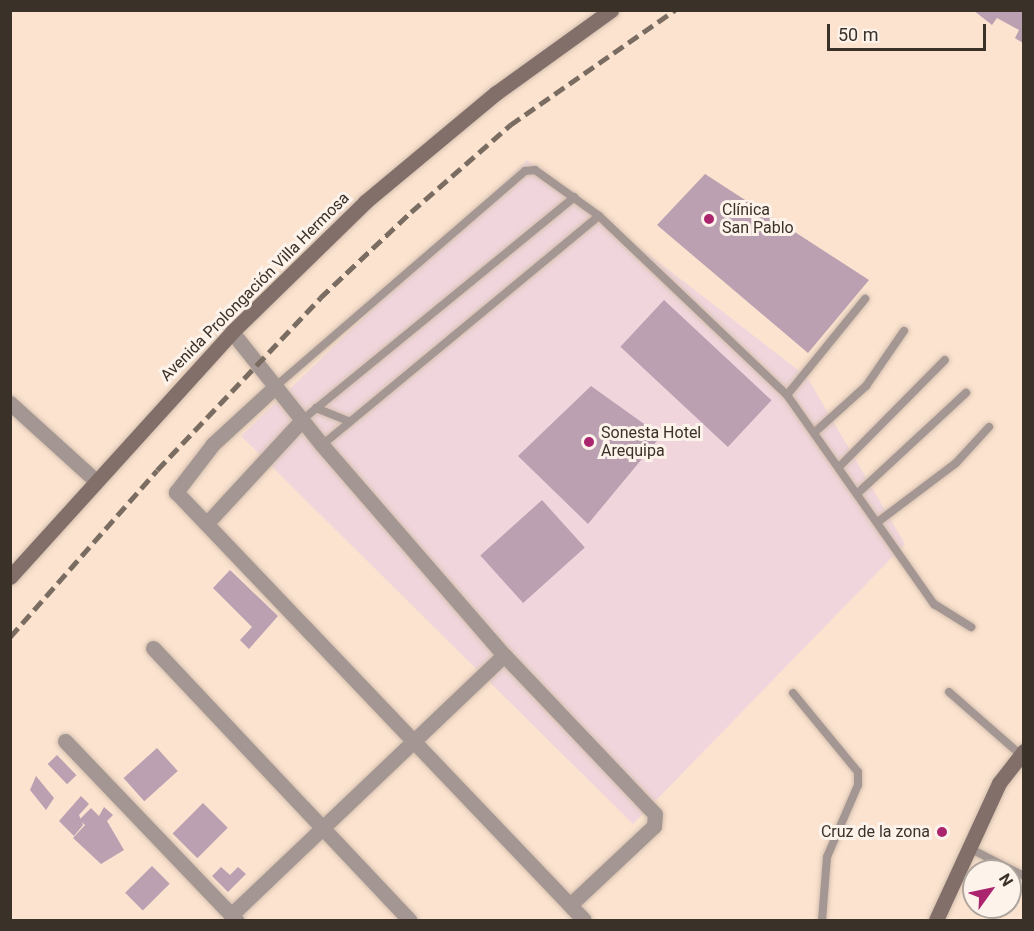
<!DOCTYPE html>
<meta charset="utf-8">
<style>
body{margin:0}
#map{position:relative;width:1034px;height:931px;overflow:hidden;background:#fbe3cf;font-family:Roboto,sans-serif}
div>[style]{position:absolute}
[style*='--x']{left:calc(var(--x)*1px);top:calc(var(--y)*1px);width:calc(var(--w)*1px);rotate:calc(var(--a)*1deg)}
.commercial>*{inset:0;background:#f0d6dc}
.building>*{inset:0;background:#baa0b1;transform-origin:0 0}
.roads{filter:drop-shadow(0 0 2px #d4bfae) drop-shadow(0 0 2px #d4bfae)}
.lane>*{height:8px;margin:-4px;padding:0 4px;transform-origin:4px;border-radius:4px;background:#a49692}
.street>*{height:15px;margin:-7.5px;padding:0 7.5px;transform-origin:7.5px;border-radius:7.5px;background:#a49692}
.secondary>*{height:15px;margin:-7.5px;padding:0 7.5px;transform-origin:7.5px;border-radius:7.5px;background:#826f6a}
.rail>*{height:4.5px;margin-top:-2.25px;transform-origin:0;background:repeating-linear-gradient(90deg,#7a6c60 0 12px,transparent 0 18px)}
.dots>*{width:16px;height:16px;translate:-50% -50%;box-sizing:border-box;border:3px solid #fdf3eb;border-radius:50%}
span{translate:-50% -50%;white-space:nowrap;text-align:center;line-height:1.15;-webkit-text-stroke:6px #fdf3eb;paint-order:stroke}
.poi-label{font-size:16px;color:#3a3129}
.left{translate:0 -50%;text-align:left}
.right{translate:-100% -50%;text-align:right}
.street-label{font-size:16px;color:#3a3129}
.frame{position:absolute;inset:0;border:12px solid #3a3129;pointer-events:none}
.north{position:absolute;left:962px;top:859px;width:60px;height:60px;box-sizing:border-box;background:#fdf3eb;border:2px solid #afa59d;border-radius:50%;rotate:57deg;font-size:16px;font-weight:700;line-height:24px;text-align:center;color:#3a3129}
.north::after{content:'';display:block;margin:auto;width:21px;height:27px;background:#ab256e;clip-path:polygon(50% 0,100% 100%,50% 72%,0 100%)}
.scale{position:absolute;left:827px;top:24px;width:159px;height:27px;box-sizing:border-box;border:3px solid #3a3129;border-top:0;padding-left:8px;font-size:18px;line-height:21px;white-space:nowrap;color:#3a3129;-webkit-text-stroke:4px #fdf3eb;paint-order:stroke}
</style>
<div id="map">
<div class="commercial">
<div style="clip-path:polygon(527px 160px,807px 377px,905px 544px,633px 824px,241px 436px)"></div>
</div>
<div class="building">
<div style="clip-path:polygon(973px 10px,1023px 10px,1023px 43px,1015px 38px,1019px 30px,997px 18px,992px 25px)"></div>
<div style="clip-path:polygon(705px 174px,869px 280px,808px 353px,657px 225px)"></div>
<div style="left:664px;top:300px;width:147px;height:64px;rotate:43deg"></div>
<div style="clip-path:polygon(591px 386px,661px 436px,588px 524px,518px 456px)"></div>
<div style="left:542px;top:500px;width:64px;height:83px;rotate:48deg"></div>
<div style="clip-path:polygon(230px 570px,278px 616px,249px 649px,240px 640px,252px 627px,213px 588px)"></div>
<div style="left:157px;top:748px;width:31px;height:45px;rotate:48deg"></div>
<div style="left:57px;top:755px;width:28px;height:13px;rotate:46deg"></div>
<div style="clip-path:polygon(36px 776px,54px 798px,46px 810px,30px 790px)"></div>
<div style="clip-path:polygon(81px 796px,89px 804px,79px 815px,83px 825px,74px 836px,59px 821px)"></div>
<div style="left:203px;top:803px;width:35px;height:43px;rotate:45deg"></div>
<div style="clip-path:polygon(104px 807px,113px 815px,107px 821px,124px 850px,101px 864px,73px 838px,85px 825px,79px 820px,91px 808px,99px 816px)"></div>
<div style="left:152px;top:866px;width:25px;height:38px;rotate:45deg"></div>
<div style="clip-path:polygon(221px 867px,230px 875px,238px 867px,246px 874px,228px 892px,212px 876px)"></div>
</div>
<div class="roads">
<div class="lane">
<div style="--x:276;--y:386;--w:329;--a:-40.8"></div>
<div style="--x:525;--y:171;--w:10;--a:-6"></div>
<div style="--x:535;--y:170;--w:79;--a:35.7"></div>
<div style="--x:599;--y:216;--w:260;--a:43.6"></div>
<div style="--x:787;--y:395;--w:256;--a:54.9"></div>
<div style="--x:934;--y:604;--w:44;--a:31.9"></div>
<div style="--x:787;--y:395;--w:124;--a:-50.9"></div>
<div style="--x:316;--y:408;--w:35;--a:22"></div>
<div style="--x:302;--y:420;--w:352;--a:-39.3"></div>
<div style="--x:815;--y:432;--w:69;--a:-42"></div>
<div style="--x:866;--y:386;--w:67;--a:-55.4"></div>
<div style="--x:322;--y:445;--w:359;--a:-39.6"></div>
<div style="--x:840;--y:466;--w:149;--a:-45.3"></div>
<div style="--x:859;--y:492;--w:146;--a:-42.8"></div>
<div style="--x:879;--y:521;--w:96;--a:-37"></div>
<div style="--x:956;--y:463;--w:49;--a:-47.5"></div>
<div style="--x:949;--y:692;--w:96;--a:41.2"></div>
<div style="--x:793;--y:693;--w:102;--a:50.6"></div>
<div style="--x:858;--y:772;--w:13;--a:90"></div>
<div style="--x:858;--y:785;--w:78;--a:113.3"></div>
<div style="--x:827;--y:857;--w:63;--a:94.5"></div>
<div style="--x:967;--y:847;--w:64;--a:27"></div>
</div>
<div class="street">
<div style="--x:232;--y:332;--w:144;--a:51.5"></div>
<div style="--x:322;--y:445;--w:278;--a:49.1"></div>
<div style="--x:504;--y:655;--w:219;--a:46.5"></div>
<div style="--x:655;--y:814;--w:12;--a:95"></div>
<div style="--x:654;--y:826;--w:115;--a:136.8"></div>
<div style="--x:276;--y:386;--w:86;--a:137.4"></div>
<div style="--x:213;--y:444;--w:61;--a:127.6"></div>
<div style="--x:176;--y:492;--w:591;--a:46.37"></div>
<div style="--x:10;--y:403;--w:115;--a:42.2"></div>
<div style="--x:207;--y:523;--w:140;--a:-47.3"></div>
<div style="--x:153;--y:648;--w:374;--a:46.7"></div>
<div style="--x:65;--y:741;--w:248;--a:46.3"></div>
<div style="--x:231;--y:915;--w:377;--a:-43.6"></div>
</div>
<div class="secondary">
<div style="--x:10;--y:577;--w:331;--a:-47.8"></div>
<div style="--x:232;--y:332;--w:186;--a:-44.3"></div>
<div style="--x:365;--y:202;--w:170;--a:-39.8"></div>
<div style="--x:496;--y:93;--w:142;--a:-35.8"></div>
<div style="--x:936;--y:920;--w:151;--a:-65.3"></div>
<div style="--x:999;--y:783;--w:41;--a:-52"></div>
</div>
</div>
<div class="rail">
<div style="--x:10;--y:637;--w:222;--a:-48.6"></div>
<div style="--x:157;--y:470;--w:237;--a:-46.5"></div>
<div style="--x:320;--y:298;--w:125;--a:-43.4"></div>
<div style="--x:411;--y:212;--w:132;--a:-41.3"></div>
<div style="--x:510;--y:125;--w:201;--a:-34.9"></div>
</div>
<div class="dots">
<div style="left:709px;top:219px;background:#ab256e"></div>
<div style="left:589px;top:442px;background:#ab256e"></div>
<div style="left:942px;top:832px;background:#ab256e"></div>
</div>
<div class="poi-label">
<span class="left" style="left:722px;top:219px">Clínica<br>San Pablo</span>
<span class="left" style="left:601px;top:442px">Sonesta Hotel<br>Arequipa</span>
<span class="right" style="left:930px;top:832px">Cruz de la zona</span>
</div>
<div class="street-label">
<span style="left:255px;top:287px;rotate:-45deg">Avenida Prolongación Villa Hermosa</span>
</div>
<div class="frame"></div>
<div class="north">N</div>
<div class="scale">50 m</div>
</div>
